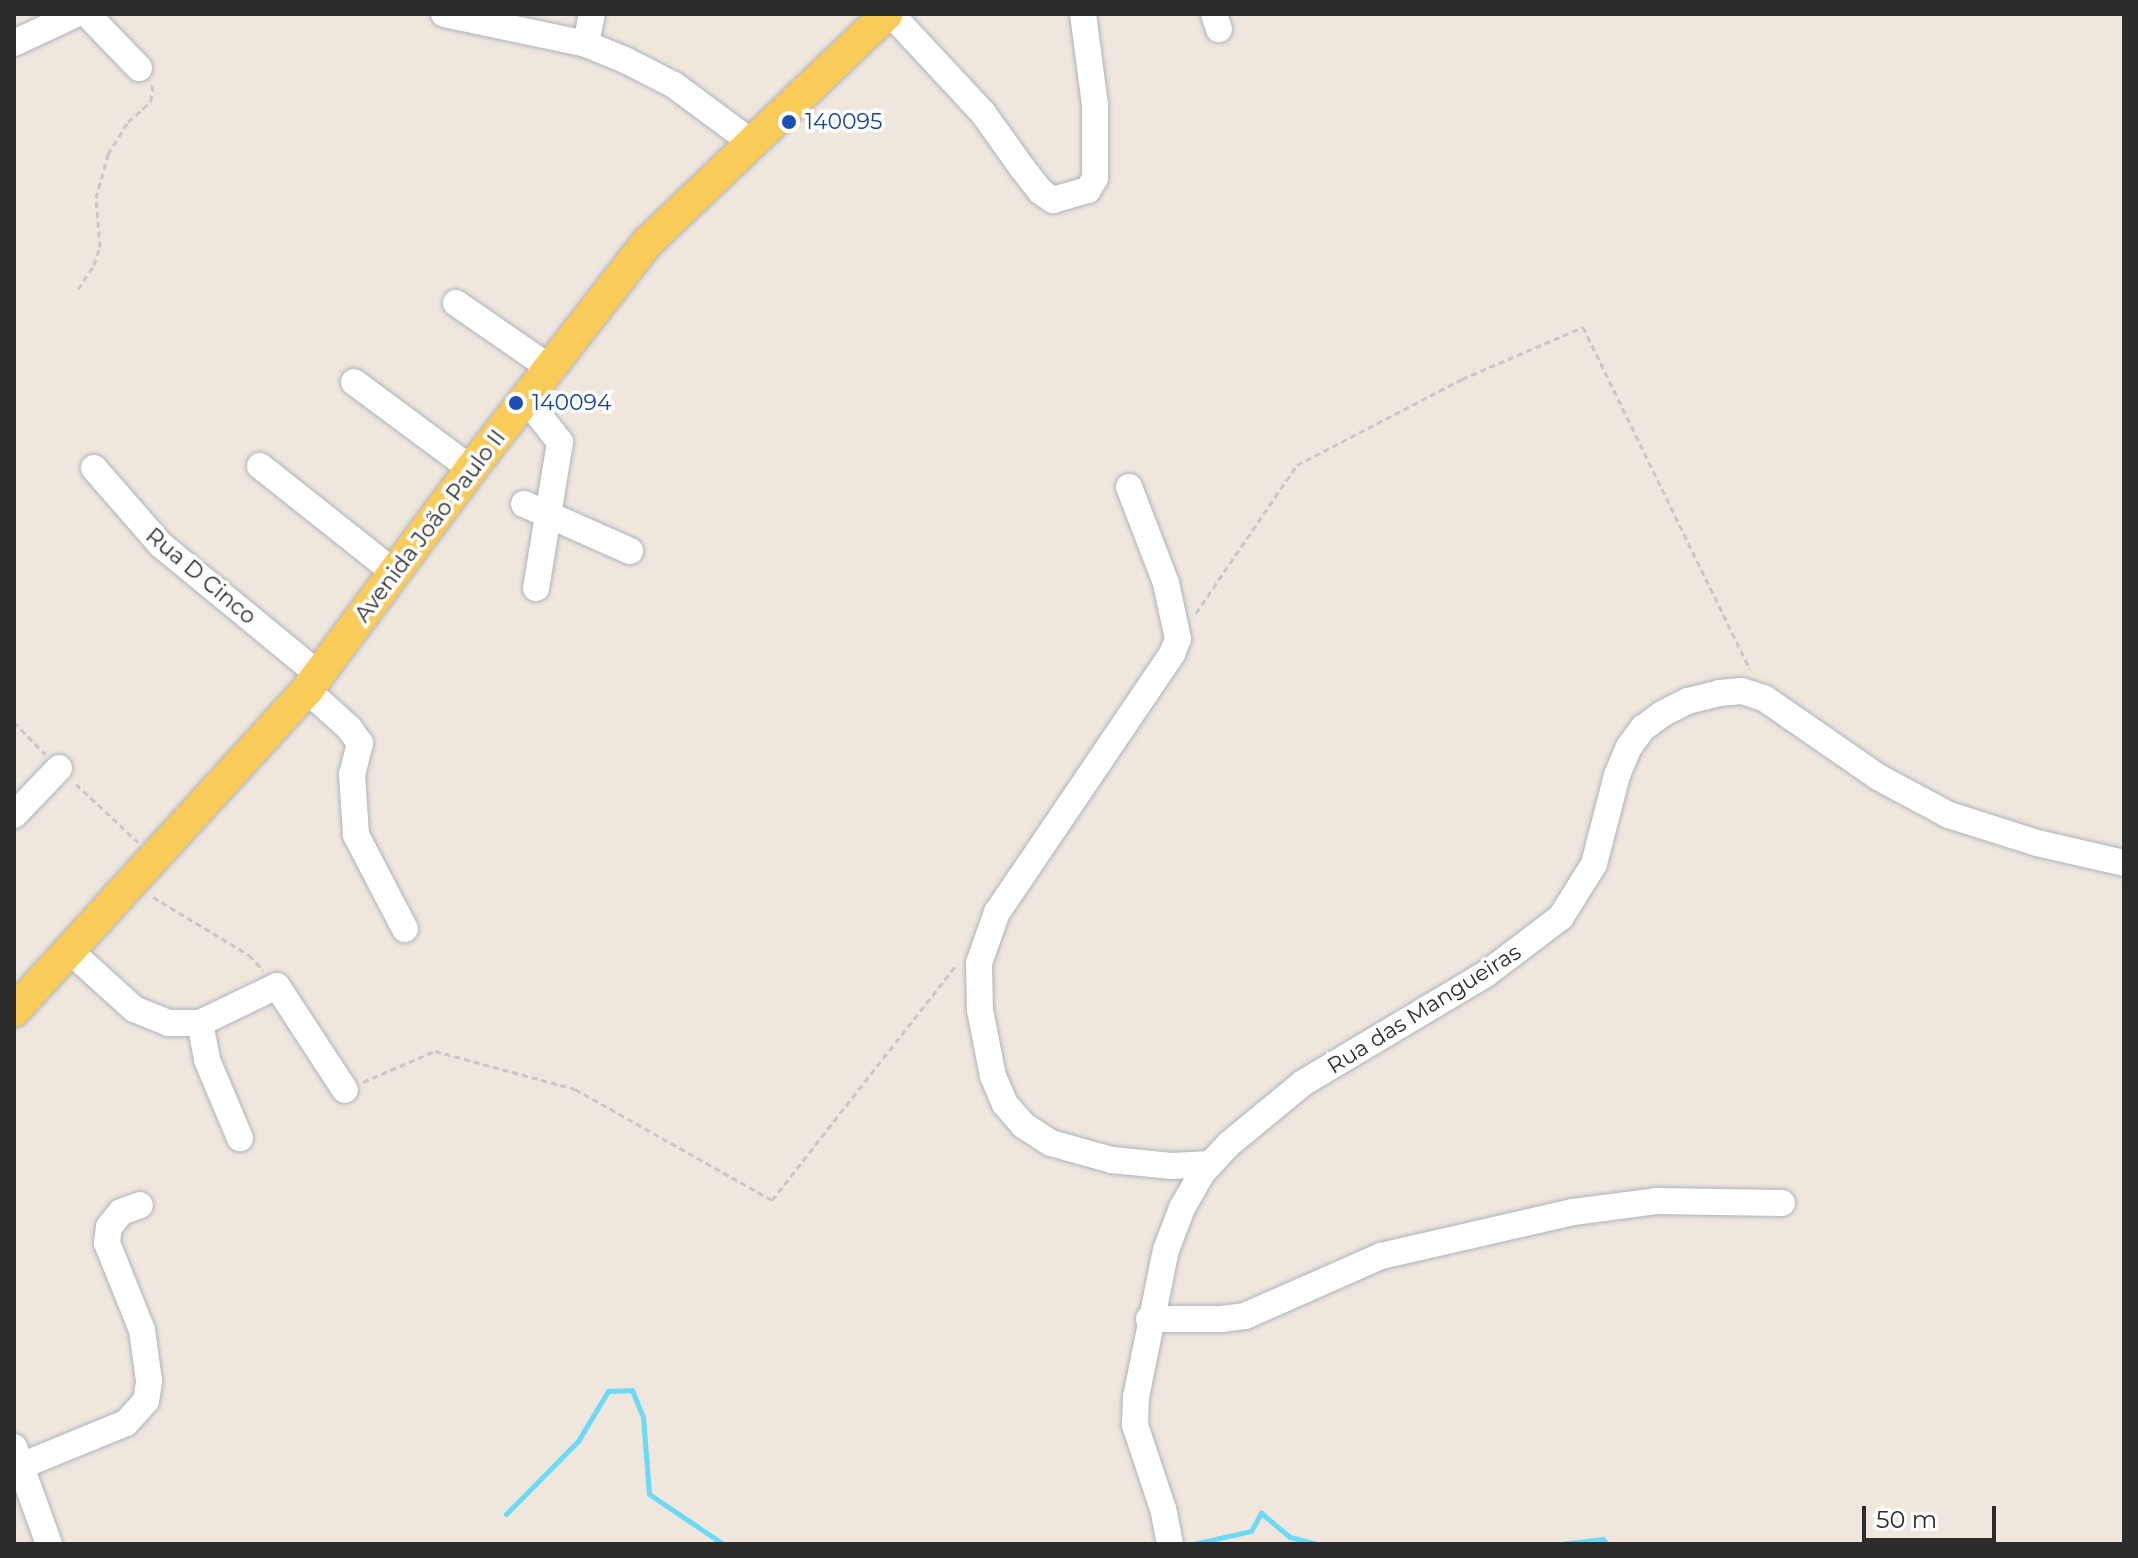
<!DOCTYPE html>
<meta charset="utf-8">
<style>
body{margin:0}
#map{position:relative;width:2138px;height:1558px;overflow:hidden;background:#efe7de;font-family:Montserrat,sans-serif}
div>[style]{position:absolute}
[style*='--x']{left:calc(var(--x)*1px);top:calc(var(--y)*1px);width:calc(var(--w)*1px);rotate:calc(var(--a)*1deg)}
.stream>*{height:5px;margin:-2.5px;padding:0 2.5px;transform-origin:2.5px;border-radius:2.5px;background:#6cd9f6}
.path>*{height:3px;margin-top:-1.5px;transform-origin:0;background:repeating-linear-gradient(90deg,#c8c8c8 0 6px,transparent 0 10px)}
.roads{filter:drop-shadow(0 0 2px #aeb2bd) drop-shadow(0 0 2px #aeb2bd)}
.minor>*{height:26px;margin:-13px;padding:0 13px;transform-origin:13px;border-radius:13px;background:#fff}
.major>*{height:32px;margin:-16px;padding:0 16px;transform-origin:16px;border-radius:16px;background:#f9cb59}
.dots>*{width:22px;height:22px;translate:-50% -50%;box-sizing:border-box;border:4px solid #fff;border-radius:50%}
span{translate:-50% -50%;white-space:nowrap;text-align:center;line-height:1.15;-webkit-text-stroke:7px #fff;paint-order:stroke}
.transit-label{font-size:22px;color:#164399}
.left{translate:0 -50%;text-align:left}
.street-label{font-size:22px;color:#2c2c2c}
.frame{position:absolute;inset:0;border:16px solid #2c2c2c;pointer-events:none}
.scale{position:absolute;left:1862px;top:1506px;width:134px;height:36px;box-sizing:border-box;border:4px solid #2c2c2c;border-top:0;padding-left:10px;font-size:24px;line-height:28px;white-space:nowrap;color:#2c2c2c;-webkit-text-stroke:6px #fff;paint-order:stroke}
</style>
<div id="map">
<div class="stream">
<div style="--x:506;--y:1514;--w:103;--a:-45.4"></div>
<div style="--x:578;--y:1441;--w:58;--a:-59"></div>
<div style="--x:608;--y:1391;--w:24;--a:-2"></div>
<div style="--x:632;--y:1390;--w:29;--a:68"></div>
<div style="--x:643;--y:1417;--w:77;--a:85.5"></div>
<div style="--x:649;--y:1494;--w:89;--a:34"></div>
<div style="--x:1193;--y:1544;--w:59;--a:-12.6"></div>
<div style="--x:1251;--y:1531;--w:21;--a:-61"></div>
<div style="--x:1261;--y:1513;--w:38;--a:40"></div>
<div style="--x:1290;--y:1537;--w:28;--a:15"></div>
<div style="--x:1561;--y:1544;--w:42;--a:-6.8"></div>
<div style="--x:1603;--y:1539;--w:6;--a:51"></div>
</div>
<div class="path">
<div style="--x:78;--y:289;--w:29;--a:-56"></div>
<div style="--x:94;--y:265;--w:19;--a:-72"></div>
<div style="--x:100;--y:247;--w:49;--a:-94.7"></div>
<div style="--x:96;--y:198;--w:46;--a:-74.7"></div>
<div style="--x:108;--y:154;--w:38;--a:-58"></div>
<div style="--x:128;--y:122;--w:31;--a:-42"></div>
<div style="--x:151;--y:101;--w:18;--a:-84"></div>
<div style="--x:1196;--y:613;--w:179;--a:-55.7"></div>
<div style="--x:1297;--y:465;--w:186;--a:-27.5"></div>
<div style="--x:1462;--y:379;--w:132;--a:-23.3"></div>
<div style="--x:1583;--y:327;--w:381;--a:64"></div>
<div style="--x:14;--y:722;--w:45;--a:45.9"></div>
<div style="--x:76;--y:784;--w:85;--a:43.1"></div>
<div style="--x:153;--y:897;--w:112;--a:31.1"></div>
<div style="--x:249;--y:955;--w:21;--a:47"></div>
<div style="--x:363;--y:1082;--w:78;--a:-23.3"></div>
<div style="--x:435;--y:1051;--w:145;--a:15.2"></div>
<div style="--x:575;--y:1089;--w:226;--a:29.4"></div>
<div style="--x:772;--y:1200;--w:300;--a:-51.9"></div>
</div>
<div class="roads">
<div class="minor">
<div style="--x:87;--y:14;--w:75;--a:46.1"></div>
<div style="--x:444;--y:14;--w:145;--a:11.9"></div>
<div style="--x:586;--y:44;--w:42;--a:22.3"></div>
<div style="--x:625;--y:60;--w:55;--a:27"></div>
<div style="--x:674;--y:85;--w:96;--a:36.5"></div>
<div style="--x:891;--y:14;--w:135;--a:47.1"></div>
<div style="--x:983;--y:113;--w:69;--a:54.5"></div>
<div style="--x:1023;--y:169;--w:28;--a:52"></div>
<div style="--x:1040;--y:191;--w:16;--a:35"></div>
<div style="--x:1053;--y:200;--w:36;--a:-16"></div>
<div style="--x:1088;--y:190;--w:14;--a:-60"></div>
<div style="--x:1095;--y:178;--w:73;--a:-90"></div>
<div style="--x:1095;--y:105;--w:92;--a:-97.5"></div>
<div style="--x:1214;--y:14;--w:16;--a:72"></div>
<div style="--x:14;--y:43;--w:68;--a:-25.1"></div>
<div style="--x:586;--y:44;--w:31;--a:-79"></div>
<div style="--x:456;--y:303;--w:114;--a:34.7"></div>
<div style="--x:354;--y:382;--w:146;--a:36.6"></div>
<div style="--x:526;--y:399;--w:55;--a:51.7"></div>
<div style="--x:560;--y:442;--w:148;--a:99.3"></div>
<div style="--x:260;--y:466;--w:172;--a:38.4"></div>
<div style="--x:94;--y:468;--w:102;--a:49"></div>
<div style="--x:161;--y:545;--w:205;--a:39.4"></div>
<div style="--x:1129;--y:487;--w:103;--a:68.9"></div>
<div style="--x:1166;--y:583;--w:57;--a:77.9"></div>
<div style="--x:1178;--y:639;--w:16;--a:112"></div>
<div style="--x:1172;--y:654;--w:312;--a:124.1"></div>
<div style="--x:997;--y:912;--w:54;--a:109.4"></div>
<div style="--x:979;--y:963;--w:47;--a:88.8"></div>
<div style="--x:980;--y:1010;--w:67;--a:78.9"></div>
<div style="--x:993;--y:1076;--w:30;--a:67"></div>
<div style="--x:1005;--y:1104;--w:28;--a:49"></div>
<div style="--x:1023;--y:1125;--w:33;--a:33"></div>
<div style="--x:1051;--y:1143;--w:63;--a:15.6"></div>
<div style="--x:1112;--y:1160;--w:60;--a:5.7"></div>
<div style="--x:1172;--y:1166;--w:38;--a:-3"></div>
<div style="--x:524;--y:504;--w:116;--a:23.9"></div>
<div style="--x:307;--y:690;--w:57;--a:42.1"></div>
<div style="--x:349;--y:728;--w:19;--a:54"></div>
<div style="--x:360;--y:743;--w:32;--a:104"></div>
<div style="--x:352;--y:774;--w:61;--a:86.2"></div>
<div style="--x:356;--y:835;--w:106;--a:62.5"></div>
<div style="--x:14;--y:815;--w:65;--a:-46.2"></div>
<div style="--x:69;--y:950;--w:88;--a:42.2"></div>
<div style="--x:134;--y:1009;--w:37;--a:22"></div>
<div style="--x:168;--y:1023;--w:32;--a:0"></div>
<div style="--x:200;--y:1023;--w:85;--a:-25.7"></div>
<div style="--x:277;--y:986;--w:124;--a:56.8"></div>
<div style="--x:200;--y:1023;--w:38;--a:79"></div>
<div style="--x:207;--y:1060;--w:85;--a:67.1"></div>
<div style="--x:1149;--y:1319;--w:72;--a:0"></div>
<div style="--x:1221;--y:1319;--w:24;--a:-7"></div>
<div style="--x:1245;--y:1316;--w:149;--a:-23.8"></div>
<div style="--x:1381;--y:1256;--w:197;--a:-12.9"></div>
<div style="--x:1573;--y:1212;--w:84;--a:-7.5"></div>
<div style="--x:1656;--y:1201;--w:126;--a:0.9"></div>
<div style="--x:14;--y:1447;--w:103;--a:70.2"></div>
<div style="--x:21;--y:1466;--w:113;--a:-22.3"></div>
<div style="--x:126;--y:1423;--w:30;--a:-48"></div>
<div style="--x:146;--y:1401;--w:20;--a:-81"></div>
<div style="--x:149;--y:1381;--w:51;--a:-97.8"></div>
<div style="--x:142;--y:1330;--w:94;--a:-111.9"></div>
<div style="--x:107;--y:1243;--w:16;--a:-83"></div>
<div style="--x:109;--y:1227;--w:19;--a:-51"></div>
<div style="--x:121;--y:1212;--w:20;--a:-20"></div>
<div style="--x:1170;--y:1544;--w:36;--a:-101"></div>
<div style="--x:1163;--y:1509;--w:89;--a:-108.4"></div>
<div style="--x:1135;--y:1425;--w:28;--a:-88"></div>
<div style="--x:1136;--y:1397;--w:150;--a:-78.5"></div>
<div style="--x:1166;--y:1250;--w:45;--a:-69.1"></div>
<div style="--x:1182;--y:1208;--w:40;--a:-60.3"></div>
<div style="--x:1202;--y:1173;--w:40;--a:-47"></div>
<div style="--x:1229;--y:1144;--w:96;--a:-39.5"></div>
<div style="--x:1303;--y:1083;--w:213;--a:-30.8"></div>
<div style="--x:1486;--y:974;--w:94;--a:-37.2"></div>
<div style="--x:1561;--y:917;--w:62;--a:-58.1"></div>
<div style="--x:1594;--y:864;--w:92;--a:-75.5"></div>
<div style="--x:1617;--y:775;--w:30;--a:-67"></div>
<div style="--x:1629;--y:747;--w:24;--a:-54"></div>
<div style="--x:1643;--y:728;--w:24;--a:-36"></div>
<div style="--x:1662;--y:714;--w:29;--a:-27"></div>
<div style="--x:1688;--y:701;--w:32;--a:-14"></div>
<div style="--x:1719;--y:693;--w:23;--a:-5"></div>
<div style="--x:1742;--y:691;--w:23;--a:18"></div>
<div style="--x:1764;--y:698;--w:139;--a:34.7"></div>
<div style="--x:1878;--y:777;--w:81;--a:28.2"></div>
<div style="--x:1949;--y:815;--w:92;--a:17.7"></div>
<div style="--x:2037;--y:843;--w:89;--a:12.9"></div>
</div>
<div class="major">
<div style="--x:14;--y:1011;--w:435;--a:-47.6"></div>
<div style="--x:307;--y:690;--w:275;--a:-53.4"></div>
<div style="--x:471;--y:469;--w:288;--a:-52.1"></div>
<div style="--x:648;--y:242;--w:330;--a:-43.7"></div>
</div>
</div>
<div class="dots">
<div style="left:789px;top:122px;background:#1a4fb4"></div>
<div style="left:516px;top:403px;background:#1a4fb4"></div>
</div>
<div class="transit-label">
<span class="left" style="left:805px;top:122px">140095</span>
<span class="left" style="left:532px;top:403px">140094</span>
</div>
<div class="street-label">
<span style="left:430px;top:526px;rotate:-53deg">Avenida João Paulo II</span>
<span style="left:201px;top:576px;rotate:40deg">Rua D Cinco</span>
<span style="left:1424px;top:1009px;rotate:-32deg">Rua das Mangueiras</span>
</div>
<div class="frame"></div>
<div class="scale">50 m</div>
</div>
